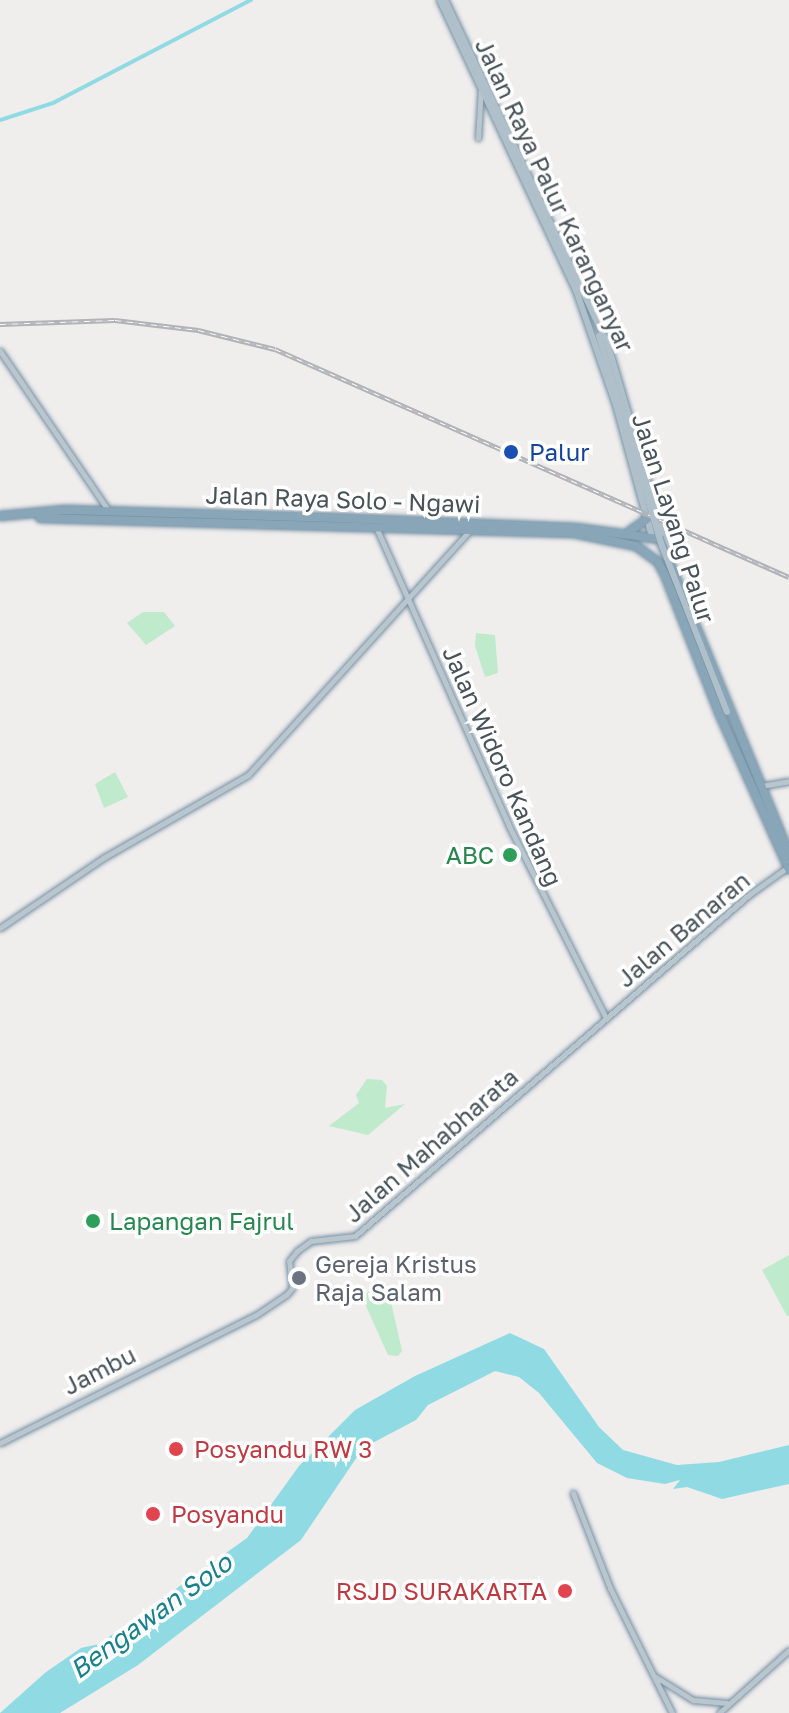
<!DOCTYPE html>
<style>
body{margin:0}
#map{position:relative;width:789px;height:1713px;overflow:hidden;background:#f0eded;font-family:"Golos Text",sans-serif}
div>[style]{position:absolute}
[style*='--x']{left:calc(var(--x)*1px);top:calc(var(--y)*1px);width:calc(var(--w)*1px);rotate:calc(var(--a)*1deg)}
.green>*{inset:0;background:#bfeacb}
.water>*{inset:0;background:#90dbe3}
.canal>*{height:4px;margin:-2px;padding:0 2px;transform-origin:2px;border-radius:2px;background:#90dbe3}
.roads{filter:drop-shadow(0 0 2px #7490a3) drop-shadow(0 0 2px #7490a3)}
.secondary>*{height:5px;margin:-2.5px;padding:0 2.5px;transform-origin:2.5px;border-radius:2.5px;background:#bac6ce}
.primary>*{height:6px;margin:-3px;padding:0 3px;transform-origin:3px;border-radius:3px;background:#afc0ca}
.highway>*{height:8px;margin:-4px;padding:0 4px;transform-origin:4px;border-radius:4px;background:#89a5b8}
.rail>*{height:5px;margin-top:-2.5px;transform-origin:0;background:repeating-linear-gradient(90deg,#fff 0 6px,#b0b3b7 0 12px);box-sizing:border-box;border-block:2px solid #b0b3b7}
.primary-bridge>*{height:6px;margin:-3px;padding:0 3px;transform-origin:3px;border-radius:3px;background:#afc0ca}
.dots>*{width:22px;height:22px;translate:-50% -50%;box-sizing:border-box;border:4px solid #fff;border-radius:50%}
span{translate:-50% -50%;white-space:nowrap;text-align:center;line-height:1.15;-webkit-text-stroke:7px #fff;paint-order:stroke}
.street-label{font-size:24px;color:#475259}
.transit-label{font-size:24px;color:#164399}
.left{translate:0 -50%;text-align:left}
.leisure-label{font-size:24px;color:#27864d}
.right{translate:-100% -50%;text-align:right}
.worship-label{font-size:24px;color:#5b616d}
.health-label{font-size:24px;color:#be3a42}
.water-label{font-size:26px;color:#18818c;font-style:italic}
</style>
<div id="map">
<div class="green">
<div style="clip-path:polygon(143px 612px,164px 612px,175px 626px,146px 645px,127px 623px)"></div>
<div style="clip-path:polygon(476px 633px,495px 635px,498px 673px,485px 677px,475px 646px)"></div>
<div style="clip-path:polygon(115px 772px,128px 797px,104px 808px,95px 784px)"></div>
<div style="clip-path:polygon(367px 1079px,382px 1080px,387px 1086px,385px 1108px,405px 1104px,368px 1135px,329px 1126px,359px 1103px,356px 1095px)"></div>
<div style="clip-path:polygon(789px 1255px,789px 1316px,787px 1316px,762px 1270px)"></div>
<div style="clip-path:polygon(387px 1284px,402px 1351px,398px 1356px,388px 1355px,361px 1295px)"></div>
</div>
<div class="water">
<div style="clip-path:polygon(510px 1333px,544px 1349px,599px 1427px,623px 1450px,677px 1465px,719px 1462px,789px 1445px,789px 1484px,722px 1499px,687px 1487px,673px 1489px,680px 1480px,665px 1484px,627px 1478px,597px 1463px,539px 1393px,519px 1377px,495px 1371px,428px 1405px,416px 1420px,363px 1448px,301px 1540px,138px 1665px,60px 1713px,0 1713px,46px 1672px,81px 1648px,99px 1644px,247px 1538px,299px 1466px,355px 1410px,415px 1376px)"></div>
</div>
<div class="canal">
<div style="--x:0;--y:120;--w:56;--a:-17.8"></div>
<div style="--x:53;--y:103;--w:223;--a:-27.5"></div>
</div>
<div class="roads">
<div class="secondary">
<div style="--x:478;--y:138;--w:50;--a:-86.6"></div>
<div style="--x:0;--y:351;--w:192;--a:55.8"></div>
<div style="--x:376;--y:527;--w:327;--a:66"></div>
<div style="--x:509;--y:826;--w:215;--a:63.2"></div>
<div style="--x:761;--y:786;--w:28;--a:-10"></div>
<div style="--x:0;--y:928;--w:125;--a:-34.2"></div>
<div style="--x:103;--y:858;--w:167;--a:-29.8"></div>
<div style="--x:248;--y:775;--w:329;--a:-47.8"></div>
<div style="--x:0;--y:1443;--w:286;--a:-26.6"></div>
<div style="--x:256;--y:1315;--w:37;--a:-34"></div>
<div style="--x:287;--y:1294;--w:8;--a:-50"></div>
<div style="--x:292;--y:1288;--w:27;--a:-96"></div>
<div style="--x:289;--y:1261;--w:13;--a:-51"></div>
<div style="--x:297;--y:1251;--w:17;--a:-36"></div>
<div style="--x:311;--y:1241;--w:44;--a:-6.5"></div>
<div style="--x:355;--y:1236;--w:522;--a:-40.89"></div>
<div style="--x:750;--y:894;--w:47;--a:-35.4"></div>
<div style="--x:573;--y:1493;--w:102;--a:68.7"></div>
<div style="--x:610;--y:1588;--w:140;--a:63.6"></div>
<div style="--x:656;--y:1677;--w:44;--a:31.9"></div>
<div style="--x:693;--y:1700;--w:34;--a:5"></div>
<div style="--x:719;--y:1713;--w:94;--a:-42"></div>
</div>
<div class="primary">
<div style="--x:440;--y:0;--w:320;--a:64.9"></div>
<div style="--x:576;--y:290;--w:122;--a:70.8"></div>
<div style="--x:616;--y:405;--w:137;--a:74.7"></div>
<div style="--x:445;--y:0;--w:378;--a:64.7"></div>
<div style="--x:607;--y:342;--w:213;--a:73.6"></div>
</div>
<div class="highway">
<div style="--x:0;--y:516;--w:65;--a:-5.3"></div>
<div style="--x:65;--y:510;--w:271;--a:1.7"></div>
<div style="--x:336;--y:518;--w:240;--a:2.4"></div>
<div style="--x:576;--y:528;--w:85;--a:7.5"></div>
<div style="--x:660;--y:539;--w:340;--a:67.7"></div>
<div style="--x:40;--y:518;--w:534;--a:1.61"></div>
<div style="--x:574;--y:533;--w:63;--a:11.8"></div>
<div style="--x:636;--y:546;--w:27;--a:36"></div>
<div style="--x:658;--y:562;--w:15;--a:62"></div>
<div style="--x:665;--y:575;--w:150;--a:68.6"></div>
<div style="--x:720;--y:715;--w:169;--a:65.9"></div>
<div style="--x:630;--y:531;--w:21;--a:-35"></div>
</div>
</div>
<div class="rail">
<div style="--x:0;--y:324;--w:115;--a:-2"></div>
<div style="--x:115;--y:320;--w:84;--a:6.9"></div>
<div style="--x:198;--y:330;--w:79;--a:13.9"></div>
<div style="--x:275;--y:349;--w:562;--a:23.92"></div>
</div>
<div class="primary-bridge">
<div style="--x:599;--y:336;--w:219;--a:73.3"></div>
<div style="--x:662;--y:546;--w:178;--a:68.6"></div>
<div style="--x:614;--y:387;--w:32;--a:74"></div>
</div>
<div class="dots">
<div style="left:511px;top:452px;background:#1a4fb4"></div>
<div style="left:510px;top:855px;background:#2e9e5b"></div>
<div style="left:93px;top:1221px;background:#2e9e5b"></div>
<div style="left:299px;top:1278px;background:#6b7280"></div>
<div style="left:176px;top:1449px;background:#e0444e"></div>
<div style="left:153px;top:1514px;background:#e0444e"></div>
<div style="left:565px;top:1591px;background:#e0444e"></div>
</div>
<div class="street-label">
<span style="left:555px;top:195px;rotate:65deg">Jalan Raya Palur Karanganyar</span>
<span style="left:343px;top:499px;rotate:2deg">Jalan Raya Solo - Ngawi</span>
<span style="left:674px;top:518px;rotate:72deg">Jalan Layang Palur</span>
<span style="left:503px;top:766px;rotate:66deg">Jalan Widoro Kandang</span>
<span style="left:683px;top:929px;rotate:-40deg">Jalan Banaran</span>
<span style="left:431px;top:1145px;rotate:-41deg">Jalan Mahabharata</span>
<span style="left:99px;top:1370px;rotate:-27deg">Jambu</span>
</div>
<div class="transit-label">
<span class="left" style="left:529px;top:452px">Palur</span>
</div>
<div class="leisure-label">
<span class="right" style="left:494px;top:855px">ABC</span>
<span class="left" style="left:109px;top:1221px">Lapangan Fajrul</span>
</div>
<div class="worship-label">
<span class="left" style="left:315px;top:1278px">Gereja Kristus<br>Raja Salam</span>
</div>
<div class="health-label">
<span class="left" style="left:194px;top:1449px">Posyandu RW 3</span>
<span class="left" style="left:171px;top:1514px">Posyandu</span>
<span class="right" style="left:547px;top:1591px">RSJD SURAKARTA</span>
</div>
<div class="water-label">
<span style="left:151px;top:1616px;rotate:-36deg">Bengawan Solo</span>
</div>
</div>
